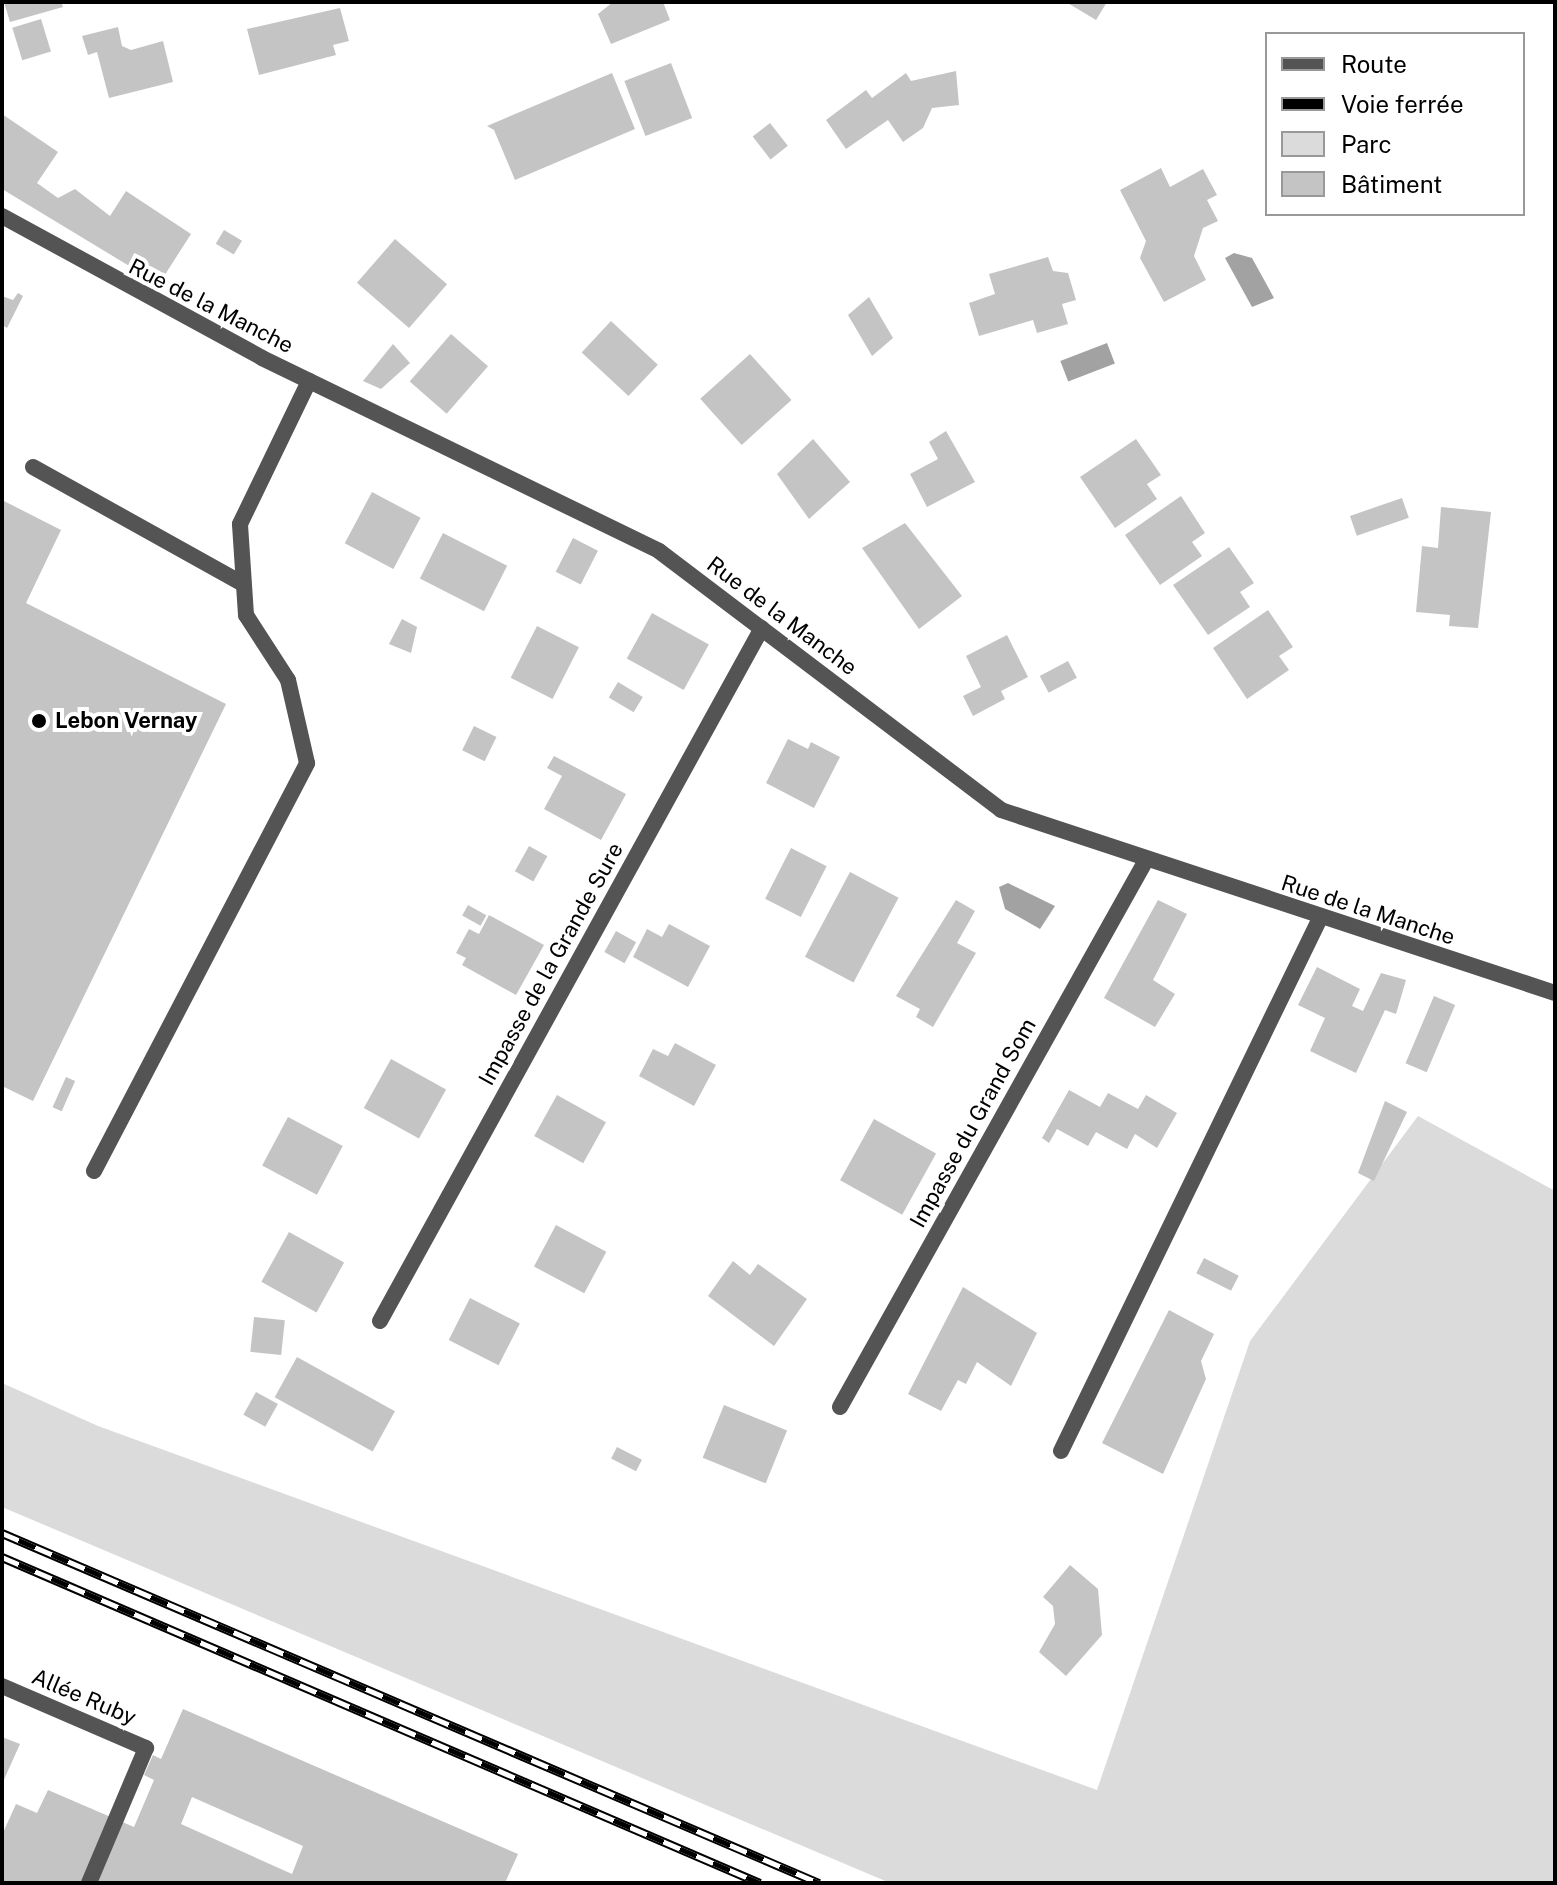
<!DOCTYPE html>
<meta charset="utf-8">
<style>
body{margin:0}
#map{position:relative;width:1557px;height:1885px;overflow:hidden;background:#fff;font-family:"Public Sans",sans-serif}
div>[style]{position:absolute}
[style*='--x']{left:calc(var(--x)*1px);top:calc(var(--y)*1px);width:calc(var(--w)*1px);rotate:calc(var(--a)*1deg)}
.green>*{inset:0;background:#dbdbdb}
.water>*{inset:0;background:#a2a2a2;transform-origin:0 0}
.building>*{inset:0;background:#c4c4c4;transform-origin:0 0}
.service>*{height:16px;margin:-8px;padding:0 8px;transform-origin:8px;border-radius:8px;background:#545454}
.minor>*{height:16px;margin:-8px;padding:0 8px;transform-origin:8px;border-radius:8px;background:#545454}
.tertiary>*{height:16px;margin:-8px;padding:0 8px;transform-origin:8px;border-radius:8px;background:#545454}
.rail>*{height:9px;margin-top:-4.5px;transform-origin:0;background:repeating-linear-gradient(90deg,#fff 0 18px,#000 0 36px);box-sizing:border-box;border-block:2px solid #000}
.dots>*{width:22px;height:22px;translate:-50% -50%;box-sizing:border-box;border:4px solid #fff;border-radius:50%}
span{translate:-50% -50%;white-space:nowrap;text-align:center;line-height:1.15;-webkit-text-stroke:8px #fff;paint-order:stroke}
.street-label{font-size:22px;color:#000}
.poi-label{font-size:22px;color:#000;font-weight:700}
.left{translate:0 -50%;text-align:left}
.frame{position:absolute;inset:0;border:4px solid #000;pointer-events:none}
.legend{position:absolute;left:1265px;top:32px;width:260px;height:184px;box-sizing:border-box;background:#fff;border:2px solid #999;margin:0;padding:10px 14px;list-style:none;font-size:24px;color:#000}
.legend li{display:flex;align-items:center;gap:16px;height:40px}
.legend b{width:40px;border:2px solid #999}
</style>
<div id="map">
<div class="green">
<div style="clip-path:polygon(1418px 1116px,1555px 1191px,1555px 1883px,890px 1883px,2px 1507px,2px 1383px,98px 1426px,1097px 1790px,1250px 1341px)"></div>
</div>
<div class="water">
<div style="clip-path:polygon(1234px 253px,1252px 258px,1274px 298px,1252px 307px,1225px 258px)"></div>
<div style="left:1107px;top:343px;width:22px;height:50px;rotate:69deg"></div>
<div style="clip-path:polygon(1008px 883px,1055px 906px,1040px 929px,1005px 909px,999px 887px)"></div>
</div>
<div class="building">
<div style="clip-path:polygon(4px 2px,61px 2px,63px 7px,10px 22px)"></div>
<div style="clip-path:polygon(613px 2px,663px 2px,670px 20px,611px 44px,598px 14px)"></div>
<div style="clip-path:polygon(1066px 2px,1107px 2px,1096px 20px)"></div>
<div style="clip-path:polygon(340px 8px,349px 41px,333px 45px,336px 55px,259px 75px,247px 29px)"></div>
<div style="left:41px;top:19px;width:34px;height:30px;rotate:73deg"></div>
<div style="clip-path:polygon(118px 27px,122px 46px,131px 50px,163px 41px,173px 82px,109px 98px,97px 52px,88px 55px,82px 36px)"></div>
<div style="left:671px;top:63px;width:59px;height:50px;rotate:69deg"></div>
<div style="clip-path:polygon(956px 71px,959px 105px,932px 108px,923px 128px,903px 142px,888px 120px,846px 149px,826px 120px,866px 90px,872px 98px,906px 73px,911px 81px)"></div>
<div style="clip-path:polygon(612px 73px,635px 129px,515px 180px,494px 130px,487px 126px)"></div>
<div style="clip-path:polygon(2px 114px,58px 152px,37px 183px,58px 198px,75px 189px,110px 216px,126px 191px,191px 234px,159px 284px,2px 189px)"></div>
<div style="left:770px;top:123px;width:29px;height:22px;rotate:52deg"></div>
<div style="clip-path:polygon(1161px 168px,1170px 187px,1203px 169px,1217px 195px,1207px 200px,1218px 221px,1203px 228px,1194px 256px,1206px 280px,1164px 302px,1140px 258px,1146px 241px,1120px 190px)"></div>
<div style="left:224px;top:230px;width:21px;height:16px;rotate:31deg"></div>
<div style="left:395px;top:239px;width:69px;height:58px;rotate:41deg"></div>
<div style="clip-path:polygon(1048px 257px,1053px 271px,1068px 273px,1076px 300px,1062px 304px,1068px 324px,1037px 333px,1033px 320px,979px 336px,969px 303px,995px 294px,989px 274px)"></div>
<div style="clip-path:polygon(18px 293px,23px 296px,7px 328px,2px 325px,2px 296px,13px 300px)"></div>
<div style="clip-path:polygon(869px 297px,893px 338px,872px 356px,848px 315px)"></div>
<div style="left:611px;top:321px;width:64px;height:43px;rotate:43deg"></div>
<div style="left:451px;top:334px;width:49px;height:63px;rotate:41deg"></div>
<div style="clip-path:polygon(393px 344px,410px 363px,381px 389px,363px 381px)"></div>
<div style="left:750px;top:354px;width:62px;height:67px;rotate:48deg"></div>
<div style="clip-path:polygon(946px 431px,975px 482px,927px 507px,910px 474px,938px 459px,929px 442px)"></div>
<div style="clip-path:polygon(813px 439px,850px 482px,809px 519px,777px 474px)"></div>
<div style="clip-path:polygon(1136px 439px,1161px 475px,1147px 484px,1157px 499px,1115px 528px,1080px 477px)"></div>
<div style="left:372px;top:492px;width:55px;height:58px;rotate:28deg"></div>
<div style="clip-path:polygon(1181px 496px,1205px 533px,1192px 542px,1202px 556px,1160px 585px,1125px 535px)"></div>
<div style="left:1402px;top:498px;width:21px;height:55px;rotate:71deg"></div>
<div style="clip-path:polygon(2px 500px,61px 530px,26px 603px,226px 704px,33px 1101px,2px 1086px)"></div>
<div style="clip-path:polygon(1441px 507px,1491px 512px,1478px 628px,1449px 626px,1450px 615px,1416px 612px,1422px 546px,1438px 548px)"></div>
<div style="clip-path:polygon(905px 523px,962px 596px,919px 629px,862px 548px)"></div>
<div style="left:443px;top:533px;width:72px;height:51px;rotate:27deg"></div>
<div style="left:573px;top:538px;width:28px;height:38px;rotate:27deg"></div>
<div style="clip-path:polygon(1229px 547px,1254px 583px,1240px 592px,1250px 607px,1208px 635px,1173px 585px)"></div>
<div style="clip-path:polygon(1268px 610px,1293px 647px,1279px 656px,1289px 670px,1247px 699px,1213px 648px)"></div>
<div style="left:652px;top:613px;width:65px;height:52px;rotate:29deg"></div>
<div style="clip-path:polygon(402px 619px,417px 627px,411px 653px,389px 644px)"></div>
<div style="left:537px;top:626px;width:47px;height:58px;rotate:27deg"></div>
<div style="clip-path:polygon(1007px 635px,1028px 677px,1001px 691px,1005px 699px,973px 716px,963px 696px,981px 687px,966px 656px)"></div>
<div style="left:1068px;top:661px;width:19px;height:32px;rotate:62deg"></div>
<div style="left:618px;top:682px;width:29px;height:18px;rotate:31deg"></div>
<div style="left:474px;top:726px;width:25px;height:27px;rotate:26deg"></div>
<div style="clip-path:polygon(788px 739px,808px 749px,811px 742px,840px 757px,814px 808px,766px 783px)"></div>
<div style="clip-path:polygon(554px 756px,626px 794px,601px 840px,544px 809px,562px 776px,547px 768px)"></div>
<div style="left:529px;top:846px;width:21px;height:29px;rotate:29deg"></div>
<div style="left:791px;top:848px;width:40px;height:57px;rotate:27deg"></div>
<div style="left:850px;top:872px;width:55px;height:96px;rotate:28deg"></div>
<div style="clip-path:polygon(956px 900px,975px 911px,957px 943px,976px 953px,933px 1027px,916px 1017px,920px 1009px,896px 996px)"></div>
<div style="clip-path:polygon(1158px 900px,1187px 914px,1153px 980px,1175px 994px,1155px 1027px,1104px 998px)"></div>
<div style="left:468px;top:905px;width:21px;height:12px;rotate:29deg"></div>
<div style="clip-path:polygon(489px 915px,544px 945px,516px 995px,462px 965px,466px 958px,456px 953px,469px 929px,479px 934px)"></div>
<div style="clip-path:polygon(669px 924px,710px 946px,688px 987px,633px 957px,647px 929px,662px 937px)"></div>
<div style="left:616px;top:931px;width:23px;height:24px;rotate:29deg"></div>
<div style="clip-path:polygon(1317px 967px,1360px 989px,1352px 1006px,1363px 1011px,1381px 973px,1406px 980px,1396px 1014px,1385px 1010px,1356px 1073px,1310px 1051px,1325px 1018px,1298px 1005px)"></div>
<div style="left:1434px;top:996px;width:23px;height:73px;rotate:23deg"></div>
<div style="clip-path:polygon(675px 1043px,716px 1065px,694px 1106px,639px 1076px,653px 1049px,668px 1056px)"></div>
<div style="left:391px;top:1059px;width:63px;height:56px;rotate:29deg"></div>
<div style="left:66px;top:1077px;width:10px;height:33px;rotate:24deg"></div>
<div style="clip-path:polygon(1069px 1090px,1100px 1107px,1108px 1093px,1138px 1109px,1146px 1095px,1177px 1113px,1157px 1148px,1135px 1134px,1127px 1149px,1096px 1132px,1088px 1146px,1057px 1129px,1049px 1143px,1042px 1138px)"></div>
<div style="left:557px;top:1095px;width:56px;height:47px;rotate:29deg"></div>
<div style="clip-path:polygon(1385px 1101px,1407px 1112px,1374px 1181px,1358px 1173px)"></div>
<div style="left:288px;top:1117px;width:62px;height:55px;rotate:28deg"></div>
<div style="left:874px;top:1119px;width:71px;height:70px;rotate:29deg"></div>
<div style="left:556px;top:1225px;width:57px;height:47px;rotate:28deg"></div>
<div style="left:289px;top:1232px;width:63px;height:57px;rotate:29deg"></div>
<div style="left:1204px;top:1258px;width:39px;height:17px;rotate:27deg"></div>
<div style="clip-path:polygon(733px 1261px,750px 1275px,758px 1264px,807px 1299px,774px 1346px,708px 1296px)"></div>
<div style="clip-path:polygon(963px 1287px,1037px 1333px,1011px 1386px,977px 1362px,966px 1384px,958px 1380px,941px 1411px,908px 1394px)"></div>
<div style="left:470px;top:1298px;width:56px;height:47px;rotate:27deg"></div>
<div style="clip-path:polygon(1169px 1310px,1214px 1334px,1201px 1361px,1206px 1379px,1163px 1474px,1102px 1443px)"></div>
<div style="left:254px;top:1317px;width:31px;height:35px;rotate:6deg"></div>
<div style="left:297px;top:1357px;width:112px;height:46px;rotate:29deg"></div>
<div style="left:256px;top:1392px;width:25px;height:26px;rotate:29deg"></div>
<div style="left:724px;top:1405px;width:68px;height:57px;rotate:22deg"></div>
<div style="left:617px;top:1447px;width:28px;height:13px;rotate:27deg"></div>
<div style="clip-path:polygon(1070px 1565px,1098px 1589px,1102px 1635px,1066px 1676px,1039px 1652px,1055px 1624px,1053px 1606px,1043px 1597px)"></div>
<div style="clip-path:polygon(evenodd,183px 1709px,518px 1854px,505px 1883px,2px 1883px,2px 1835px,16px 1804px,37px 1813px,48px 1790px,134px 1827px,154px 1780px,144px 1775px,153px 1755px,161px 1759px,183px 1709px,192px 1797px,303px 1846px,292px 1874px,181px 1824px,192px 1797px)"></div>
<div style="clip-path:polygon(2px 1737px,20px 1744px,2px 1784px)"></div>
</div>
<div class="service">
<div style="--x:33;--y:467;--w:240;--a:29.1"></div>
<div style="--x:94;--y:1171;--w:460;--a:-62.4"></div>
<div style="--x:307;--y:763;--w:85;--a:-102.9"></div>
<div style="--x:288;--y:680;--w:77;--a:-122.9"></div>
<div style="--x:246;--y:615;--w:91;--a:-93.8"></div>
<div style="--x:240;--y:524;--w:159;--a:-64.2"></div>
<div style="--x:2;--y:1686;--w:157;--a:23.3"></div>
<div style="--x:146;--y:1748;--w:147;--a:112.9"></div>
</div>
<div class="minor">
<div style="--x:380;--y:1321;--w:791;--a:-61.14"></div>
<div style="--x:840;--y:1407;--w:625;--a:-60.77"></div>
<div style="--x:1061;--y:1451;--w:593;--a:-64.08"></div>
</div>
<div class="tertiary">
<div style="--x:2;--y:216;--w:296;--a:28.6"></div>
<div style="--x:262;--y:358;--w:441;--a:25.9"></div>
<div style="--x:659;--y:551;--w:429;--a:37.1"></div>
<div style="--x:1001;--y:810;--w:583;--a:18.28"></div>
</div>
<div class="rail">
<div style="--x:2;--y:1533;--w:889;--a:23.19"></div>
<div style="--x:2;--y:1557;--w:825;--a:23.27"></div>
</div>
<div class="dots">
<div style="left:39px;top:721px;background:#000"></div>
</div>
<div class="street-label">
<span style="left:211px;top:306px;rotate:27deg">Rue de la Manche</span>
<span style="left:782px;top:616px;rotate:37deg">Rue de la Manche</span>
<span style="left:1368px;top:910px;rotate:18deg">Rue de la Manche</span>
<span style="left:551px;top:964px;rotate:-61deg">Impasse de la Grande Sure</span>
<span style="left:973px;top:1123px;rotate:-61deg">Impasse du Grand Som</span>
<span style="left:84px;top:1697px;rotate:23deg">Allée Ruby</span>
</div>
<div class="poi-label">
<span class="left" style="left:55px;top:721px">Lebon Vernay</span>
</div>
<div class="frame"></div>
<ul class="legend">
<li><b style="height:10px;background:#545454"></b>Route</li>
<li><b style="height:10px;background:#000"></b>Voie ferrée</li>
<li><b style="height:22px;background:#dbdbdb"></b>Parc</li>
<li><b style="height:22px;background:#c4c4c4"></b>Bâtiment</li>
</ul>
</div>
